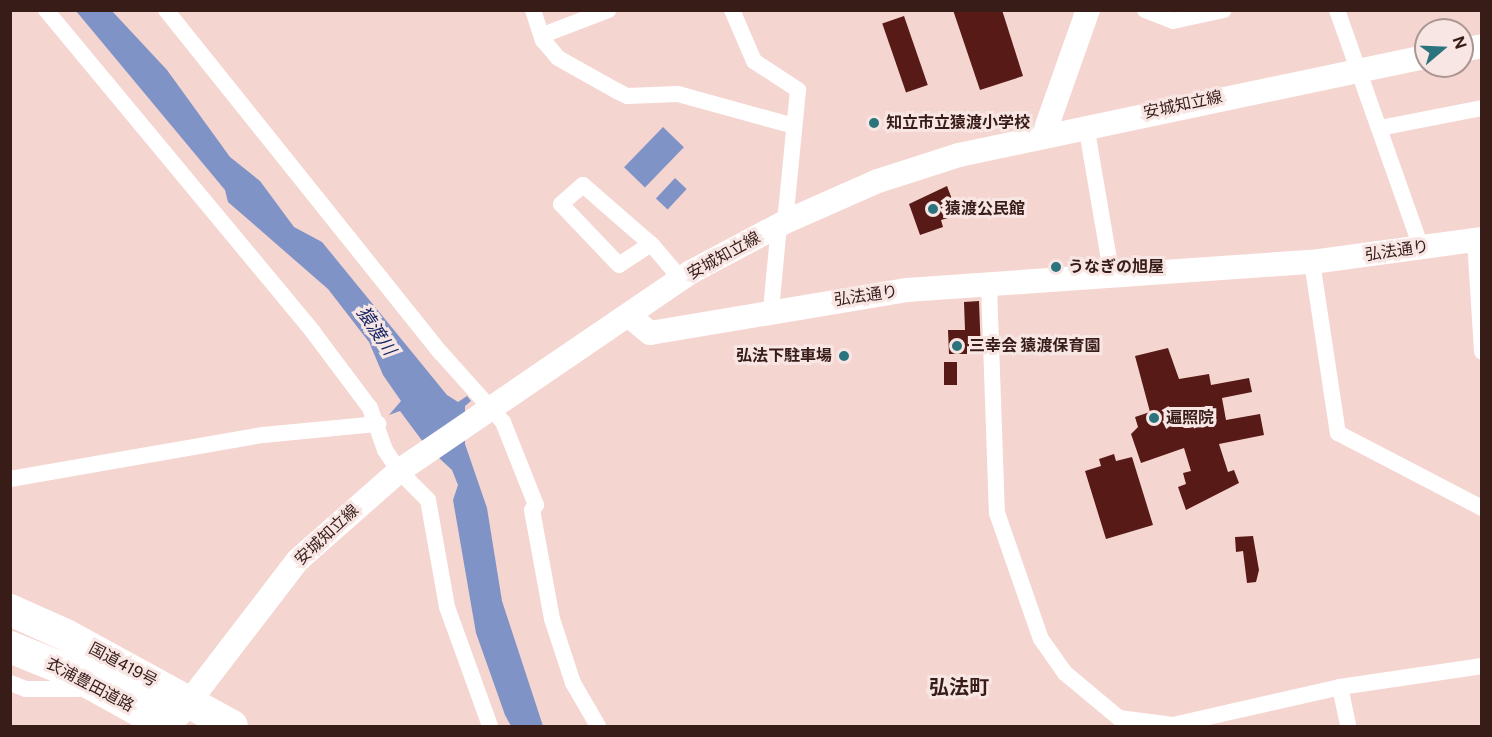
<!DOCTYPE html>
<meta charset="utf-8">
<style>
body{margin:0}
#map{position:relative;width:1492px;height:737px;overflow:hidden;background:#f5d5d0;font-family:"Public Sans","Noto Sans JP",sans-serif}
div>[style]{position:absolute}
[style*='--x']{left:calc(var(--x)*1px);top:calc(var(--y)*1px);width:calc(var(--w)*1px);rotate:calc(var(--a)*1deg)}
.water>*{inset:0;background:#7f93c7;transform-origin:0 0}
.building>*{inset:0;background:#571a16;transform-origin:0 0}
.street>*{height:16px;margin:-8px;padding:0 8px;transform-origin:8px;border-radius:8px;background:#fff}
.secondary>*{height:24px;margin:-12px;padding:0 12px;transform-origin:12px;border-radius:12px;background:#fff}
.highway>*{height:32px;margin:-16px;padding:0 16px;transform-origin:16px;border-radius:16px;background:#fff}
.dots>*{width:16px;height:16px;translate:-50% -50%;box-sizing:border-box;border:3px solid #f7e6e4;border-radius:50%}
span{translate:-50% -50%;white-space:nowrap;text-align:center;line-height:1.15;-webkit-text-stroke:6px #f7e6e4;paint-order:stroke}
.street-label{font-size:16px;color:#381c18}
.poi-label{font-size:16px;color:#381c18;font-weight:700}
.left{translate:0 -50%;text-align:left}
.right{translate:-100% -50%;text-align:right}
.water-label{font-size:18px;color:#162664;font-style:italic}
.quarter-label{font-size:20px;color:#381c18;font-weight:700}
.frame{position:absolute;inset:0;border:12px solid #381c18;pointer-events:none}
.north{position:absolute;left:1414px;top:18px;width:60px;height:60px;box-sizing:border-box;background:#f7e6e4;border:2px solid #ab9592;border-radius:50%;rotate:71deg;font-size:16px;font-weight:700;line-height:24px;text-align:center;color:#381c18}
.north::after{content:'';display:block;margin:auto;width:21px;height:27px;background:#2b737d;clip-path:polygon(50% 0,100% 100%,50% 72%,0 100%)}
</style>
<div id="map">
<div class="water">
<div style="clip-path:polygon(76px 11px,112px 11px,167px 70px,230px 157px,260px 181px,294px 227px,322px 242px,447px 395px,458px 402px,467px 396px,471px 401px,465px 406px,465px 444px,487px 508px,502px 601px,543px 726px,511px 726px,505px 715px,476px 633px,453px 500px,458px 485px,452px 470px,426px 446px,400px 411px,389px 415px,401px 401px,383px 375px,369px 342px,328px 289px,228px 202px,225px 190px)"></div>
<div style="left:663px;top:127px;width:29px;height:56px;rotate:44deg"></div>
<div style="left:675px;top:178px;width:16px;height:28px;rotate:43deg"></div>
</div>
<div class="building">
<div style="clip-path:polygon(953px 10px,1002px 10px,1023px 76px,980px 90px)"></div>
<div style="left:904px;top:16px;width:73px;height:23px;rotate:71deg"></div>
<div style="clip-path:polygon(947px 186px,958px 215px,941px 220px,943px 227px,920px 235px,909px 204px)"></div>
<div style="clip-path:polygon(979px 301px,981px 354px,949px 354px,948px 330px,965px 330px,964px 302px)"></div>
<div style="clip-path:polygon(1168px 348px,1179px 379px,1209px 374px,1211px 385px,1249px 378px,1252px 392px,1222px 398px,1226px 420px,1260px 414px,1264px 435px,1219px 444px,1228px 472px,1234px 470px,1239px 483px,1186px 510px,1178px 487px,1186px 484px,1183px 473px,1191px 471px,1184px 448px,1141px 463px,1131px 434px,1138px 427px,1135px 417px,1150px 412px,1135px 356px)"></div>
<div style="left:944px;top:362px;width:13px;height:23px"></div>
<div style="clip-path:polygon(1114px 454px,1116px 461px,1132px 457px,1153px 525px,1106px 539px,1085px 471px,1101px 466px,1099px 459px)"></div>
<div style="clip-path:polygon(1253px 536px,1259px 570px,1256px 582px,1247px 583px,1243px 551px,1236px 552px,1235px 537px)"></div>
</div>
<div class="street">
<div style="--x:46;--y:10;--w:418;--a:50.3"></div>
<div style="--x:313;--y:332;--w:95;--a:53.1"></div>
<div style="--x:370;--y:408;--w:45;--a:70.3"></div>
<div style="--x:385;--y:450;--w:25;--a:56"></div>
<div style="--x:399;--y:471;--w:41;--a:45"></div>
<div style="--x:428;--y:500;--w:109;--a:79.9"></div>
<div style="--x:447;--y:607;--w:127;--a:70.1"></div>
<div style="--x:166;--y:10;--w:440;--a:51.3"></div>
<div style="--x:441;--y:353;--w:93;--a:48.1"></div>
<div style="--x:503;--y:422;--w:89;--a:68.3"></div>
<div style="--x:536;--y:505;--w:6;--a:129"></div>
<div style="--x:532;--y:510;--w:111;--a:79.6"></div>
<div style="--x:552;--y:619;--w:67;--a:71.8"></div>
<div style="--x:573;--y:683;--w:50;--a:59.8"></div>
<div style="--x:533;--y:10;--w:32;--a:72"></div>
<div style="--x:543;--y:40;--w:23;--a:50"></div>
<div style="--x:558;--y:58;--w:68;--a:29.2"></div>
<div style="--x:617;--y:91;--w:11;--a:27"></div>
<div style="--x:627;--y:96;--w:51;--a:-2.2"></div>
<div style="--x:678;--y:94;--w:120;--a:15.4"></div>
<div style="--x:732;--y:10;--w:56;--a:66.7"></div>
<div style="--x:754;--y:61;--w:53;--a:33.4"></div>
<div style="--x:798;--y:90;--w:133;--a:95.6"></div>
<div style="--x:1145;--y:10;--w:30;--a:21"></div>
<div style="--x:1173;--y:21;--w:52;--a:-12.2"></div>
<div style="--x:1337;--y:10;--w:251;--a:70.5"></div>
<div style="--x:543;--y:35;--w:70;--a:-21"></div>
<div style="--x:1086;--y:125;--w:154;--a:80.3"></div>
<div style="--x:1380;--y:128;--w:104;--a:-11.1"></div>
<div style="--x:1475;--y:240;--w:112;--a:86.4"></div>
<div style="--x:651;--y:244;--w:38;--a:147"></div>
<div style="--x:619;--y:265;--w:84;--a:-133.6"></div>
<div style="--x:561;--y:204;--w:29;--a:-41"></div>
<div style="--x:583;--y:185;--w:91;--a:41"></div>
<div style="--x:652;--y:245;--w:45;--a:49.5"></div>
<div style="--x:1312;--y:262;--w:173;--a:81.4"></div>
<div style="--x:1338;--y:433;--w:162;--a:27.5"></div>
<div style="--x:989;--y:286;--w:227;--a:88"></div>
<div style="--x:997;--y:513;--w:133;--a:70.8"></div>
<div style="--x:1041;--y:639;--w:42;--a:54.8"></div>
<div style="--x:1065;--y:673;--w:70;--a:39.8"></div>
<div style="--x:1119;--y:718;--w:54;--a:7.4"></div>
<div style="--x:1173;--y:725;--w:171;--a:-12.8"></div>
<div style="--x:1340;--y:687;--w:144;--a:-8.4"></div>
<div style="--x:771;--y:310;--w:84;--a:-84.6"></div>
<div style="--x:10;--y:479;--w:257;--a:-9.9"></div>
<div style="--x:263;--y:435;--w:116;--a:-5.5"></div>
<div style="--x:10;--y:683;--w:17;--a:21"></div>
<div style="--x:26;--y:689;--w:52;--a:0"></div>
<div style="--x:1340;--y:687;--w:40;--a:78"></div>
</div>
<div class="secondary">
<div style="--x:1462;--y:50;--w:20;--a:-11"></div>
<div style="--x:1044;--y:134;--w:132;--a:-70.5"></div>
<div style="--x:629;--y:316;--w:27;--a:39"></div>
<div style="--x:650;--y:333;--w:261;--a:-9.5"></div>
<div style="--x:907;--y:290;--w:406;--a:-4"></div>
<div style="--x:1312;--y:262;--w:172;--a:-7.7"></div>
<div style="--x:179;--y:715;--w:195;--a:-52.5"></div>
<div style="--x:298;--y:560;--w:135;--a:-41.4"></div>
<div style="--x:399;--y:471;--w:353;--a:-34.3"></div>
<div style="--x:691;--y:272;--w:106;--a:-28"></div>
<div style="--x:785;--y:222;--w:102;--a:-23.8"></div>
<div style="--x:878;--y:181;--w:85;--a:-17.8"></div>
<div style="--x:959;--y:155;--w:477;--a:-11.9"></div>
</div>
<div class="highway">
<div style="--x:10;--y:610;--w:61;--a:24.1"></div>
<div style="--x:66;--y:635;--w:189;--a:28.7"></div>
<div style="--x:10;--y:647;--w:61;--a:22.3"></div>
<div style="--x:66;--y:670;--w:115;--a:29"></div>
</div>
<div class="dots">
<div style="left:874px;top:123px;background:#2b737d"></div>
<div style="left:933px;top:209px;background:#2b737d"></div>
<div style="left:1056px;top:267px;background:#2b737d"></div>
<div style="left:957px;top:346px;background:#2b737d"></div>
<div style="left:844px;top:356px;background:#2b737d"></div>
<div style="left:1154px;top:418px;background:#2b737d"></div>
</div>
<div class="street-label">
<span style="left:1183px;top:105px;rotate:-12deg">安城知立線</span>
<span style="left:1397px;top:251px;rotate:-8deg">弘法通り</span>
<span style="left:724px;top:256px;rotate:-29deg">安城知立線</span>
<span style="left:866px;top:296px;rotate:-8deg">弘法通り</span>
<span style="left:327px;top:535px;rotate:-43deg">安城知立線</span>
<span style="left:123px;top:665px;rotate:28deg">国道419号</span>
<span style="left:90px;top:685px;rotate:28deg">衣浦豊田道路</span>
</div>
<div class="poi-label">
<span class="left" style="left:886px;top:123px">知立市立猿渡小学校</span>
<span class="left" style="left:945px;top:209px">猿渡公民館</span>
<span class="left" style="left:1068px;top:267px">うなぎの旭屋</span>
<span class="left" style="left:969px;top:346px">三幸会 猿渡保育園</span>
<span class="right" style="left:832px;top:356px">弘法下駐車場</span>
<span class="left" style="left:1166px;top:418px">遍照院</span>
</div>
<div class="water-label">
<span style="left:376px;top:331px;rotate:56deg">猿渡川</span>
</div>
<div class="quarter-label">
<span style="left:959px;top:687px">弘法町</span>
</div>
<div class="frame"></div>
<div class="north">N</div>
</div>
